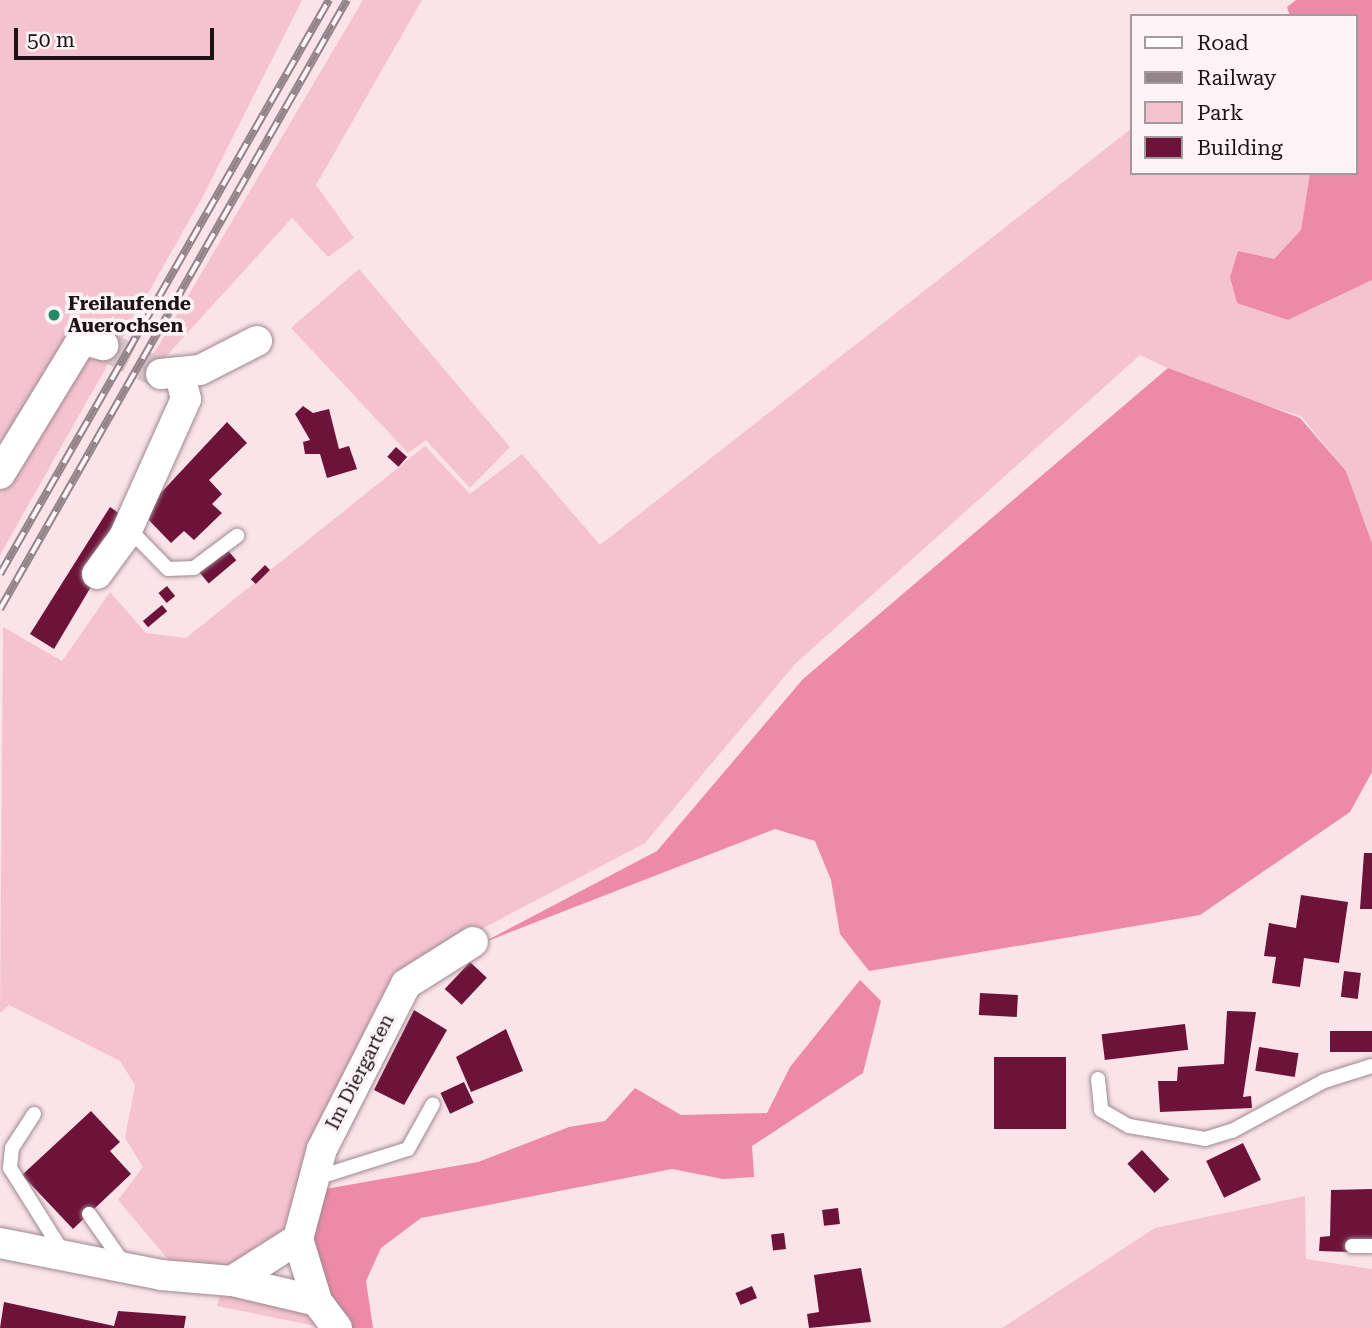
<!DOCTYPE html>
<style>
body{margin:0}
#map{position:relative;width:1372px;height:1328px;overflow:hidden;background:#fae3e9;font-family:"Roboto Serif",serif}
div>[style]{position:absolute}
[style*='--x']{left:calc(var(--x)*1px);top:calc(var(--y)*1px);width:calc(var(--w)*1px);rotate:calc(var(--a)*1deg)}
.green>*{inset:0;background:#f5c3d0}
.forest>*{inset:0;background:#ee8aa9}
.building>*{inset:0;background:#6d133a;transform-origin:0 0}
.street-tunnel>*{height:30px;margin-top:-15px;transform-origin:0;background:repeating-linear-gradient(90deg,#d9c4c9 0 30px,transparent 0 45px)}
.roads{filter:drop-shadow(0 0 2px #9e898f) drop-shadow(0 0 2px #9e898f)}
.lane>*{height:14px;margin:-7px;padding:0 7px;transform-origin:7px;border-radius:7px;background:#fff}
.street>*{height:30px;margin:-15px;padding:0 15px;transform-origin:15px;border-radius:15px;background:#fff}
.rail>*{height:8px;margin-top:-4px;transform-origin:0;background:repeating-linear-gradient(90deg,#fef4f7 0 16px,#948388 0 32px);box-sizing:border-box;border-block:2px solid #948388}
.dots>*{width:19px;height:19px;translate:-50% -50%;box-sizing:border-box;border:4px solid #fef4f7;border-radius:50%}
span{translate:-50% -50%;white-space:nowrap;text-align:center;line-height:1.15;-webkit-text-stroke:7px #fef4f7;paint-order:stroke}
.poi-label{font-size:19px;color:#1b1316;font-weight:700}
.left{translate:0 -50%;text-align:left}
.street-label{font-size:19px;color:#1b1316}
.legend{position:absolute;left:1130px;top:14px;width:228px;height:161px;box-sizing:border-box;background:#fef4f7;border:2px solid #a39a9d;margin:0;padding:9px 12px;list-style:none;font-size:21px;color:#1b1316}
.legend li{display:flex;align-items:center;gap:14px;height:35px}
.legend b{width:35px;border:2px solid #a39a9d}
.scale{position:absolute;left:14px;top:28px;width:200px;height:32px;box-sizing:border-box;border:4px solid #1b1316;border-top:0;padding-left:9px;font-size:21px;line-height:24px;white-space:nowrap;color:#1b1316;-webkit-text-stroke:5px #fef4f7;paint-order:stroke}
</style>
<div id="map">
<div class="green">
<div style="clip-path:polygon(0 0,302px 0,203px 196px,0 555px)"></div>
<div style="clip-path:polygon(363px 0,422px 0,316px 185px,354px 238px,328px 257px,292px 218px,161px 362px,150px 360px)"></div>
<div style="clip-path:polygon(1132px 128px,1132px 173px,1310px 173px,1301px 230px,1274px 259px,1288px 320px,1372px 280px,1372px 543px,1346px 471px,1301px 416px,1212px 389px,1140px 355px,795px 664px,645px 843px,394px 975px,336px 1100px,290px 1234px,227px 1269px,172px 1264px,118px 1200px,143px 1167px,125px 1138px,135px 1085px,120px 1061px,9px 1005px,0 1013px,3px 627px,62px 661px,110px 592px,146px 633px,186px 638px,425px 446px,470px 494px,522px 454px,600px 545px)"></div>
<div style="clip-path:polygon(359px 269px,510px 447px,470px 488px,426px 440px,408px 453px,291px 328px)"></div>
<div style="clip-path:polygon(1305px 1196px,1306px 1259px,1372px 1269px,1372px 1328px,1002px 1328px,1155px 1228px)"></div>
<div style="clip-path:polygon(221px 1292px,308px 1311px,326px 1328px,217px 1306px)"></div>
</div>
<div class="forest">
<div style="clip-path:polygon(1296px 0,1372px 0,1372px 280px,1288px 320px,1237px 303px,1230px 277px,1238px 251px,1274px 259px,1301px 230px,1310px 173px,1356px 173px,1356px 16px,1290px 16px,1287px 7px)"></div>
<div style="clip-path:polygon(1168px 368px,1300px 418px,1346px 471px,1372px 543px,1372px 772px,1350px 812px,1200px 915px,869px 971px,840px 934px,831px 880px,815px 841px,775px 829px,480px 944px,657px 851px,803px 679px)"></div>
<div style="clip-path:polygon(860px 980px,881px 1001px,863px 1073px,752px 1146px,754px 1177px,723px 1179px,672px 1169px,421px 1218px,381px 1248px,366px 1281px,373px 1328px,351px 1328px,349px 1317px,323px 1291px,311px 1264px,320px 1190px,478px 1162px,569px 1127px,605px 1121px,635px 1088px,681px 1115px,767px 1113px,790px 1067px)"></div>
</div>
<div class="building">
<div style="clip-path:polygon(303px 406px,313px 413px,329px 409px,339px 449px,349px 446px,357px 469px,327px 478px,320px 454px,305px 454px,303px 442px,310px 440px,295px 414px)"></div>
<div style="clip-path:polygon(227px 422px,247px 443px,209px 480px,222px 494px,212px 504px,222px 513px,194px 540px,184px 531px,171px 543px,142px 513px)"></div>
<div style="left:396px;top:447px;width:15px;height:13px;rotate:42deg"></div>
<div style="clip-path:polygon(110px 507px,120px 514px,95px 580px,54px 649px,30px 634px)"></div>
<div style="left:226px;top:548px;width:16px;height:36px;rotate:50deg"></div>
<div style="left:265px;top:565px;width:7px;height:20px;rotate:45deg"></div>
<div style="left:167px;top:586px;width:13px;height:11px;rotate:51deg"></div>
<div style="left:162px;top:605px;width:8px;height:25px;rotate:50deg"></div>
<div style="clip-path:polygon(1364px 853px,1372px 853px,1372px 909px,1360px 909px)"></div>
<div style="clip-path:polygon(1301px 895px,1348px 902px,1339px 963px,1304px 958px,1300px 987px,1272px 983px,1276px 957px,1264px 956px,1269px 923px,1296px 928px)"></div>
<div style="left:470px;top:962px;width:23px;height:37px;rotate:43deg"></div>
<div style="left:1344px;top:971px;width:17px;height:26px;rotate:7deg"></div>
<div style="left:980px;top:993px;width:38px;height:22px;rotate:3deg"></div>
<div style="clip-path:polygon(414px 1010px,447px 1030px,404px 1105px,374px 1090px)"></div>
<div style="clip-path:polygon(1227px 1011px,1256px 1012px,1243px 1097px,1251px 1096px,1252px 1108px,1160px 1112px,1158px 1081px,1177px 1081px,1178px 1067px,1224px 1064px)"></div>
<div style="left:1185px;top:1024px;width:26px;height:84px;rotate:83deg"></div>
<div style="clip-path:polygon(506px 1029px,523px 1071px,471px 1092px,456px 1057px)"></div>
<div style="left:1372px;top:1031px;width:21px;height:42px;rotate:90deg"></div>
<div style="left:1259px;top:1047px;width:40px;height:24px;rotate:9deg"></div>
<div style="left:1066px;top:1057px;width:72px;height:72px;rotate:90deg"></div>
<div style="left:464px;top:1082px;width:23px;height:26px;rotate:65deg"></div>
<div style="clip-path:polygon(91px 1111px,120px 1142px,110px 1151px,131px 1174px,73px 1229px,22px 1175px)"></div>
<div style="left:1243px;top:1143px;width:41px;height:41px;rotate:64deg"></div>
<div style="left:1142px;top:1150px;width:40px;height:20px;rotate:47deg"></div>
<div style="clip-path:polygon(1372px 1189px,1372px 1239px,1355px 1239px,1349px 1252px,1319px 1251px,1320px 1237px,1330px 1236px,1331px 1190px)"></div>
<div style="left:838px;top:1208px;width:16px;height:16px;rotate:83deg"></div>
<div style="left:784px;top:1233px;width:16px;height:13px;rotate:83deg"></div>
<div style="clip-path:polygon(861px 1268px,871px 1322px,809px 1328px,807px 1314px,819px 1312px,814px 1275px)"></div>
<div style="left:752px;top:1286px;width:13px;height:18px;rotate:67deg"></div>
<div style="clip-path:polygon(4px 1302px,114px 1326px,118px 1311px,186px 1316px,184px 1328px,0 1328px)"></div>
</div>
<div class="street-tunnel">
<div style="--x:103;--y:345;--w:65;--a:26.6"></div>
</div>
<div class="roads">
<div class="lane">
<div style="--x:128;--y:528;--w:57;--a:45.7"></div>
<div style="--x:168;--y:569;--w:26;--a:-2"></div>
<div style="--x:194;--y:568;--w:54;--a:-36.7"></div>
<div style="--x:1098;--y:1079;--w:31;--a:84"></div>
<div style="--x:1101;--y:1110;--w:32;--a:30"></div>
<div style="--x:1129;--y:1126;--w:77;--a:9.7"></div>
<div style="--x:1205;--y:1139;--w:28;--a:-17"></div>
<div style="--x:1232;--y:1131;--w:105;--a:-28.5"></div>
<div style="--x:1324;--y:1081;--w:50;--a:-17.4"></div>
<div style="--x:34;--y:1114;--w:40;--a:122.9"></div>
<div style="--x:12;--y:1148;--w:20;--a:96"></div>
<div style="--x:10;--y:1168;--w:98;--a:57.9"></div>
<div style="--x:316;--y:1178;--w:96;--a:-17.5"></div>
<div style="--x:408;--y:1149;--w:51;--a:-60.9"></div>
<div style="--x:89;--y:1214;--w:61;--a:55"></div>
<div style="--x:1352;--y:1246;--w:20;--a:0"></div>
</div>
<div class="street">
<div style="--x:161;--y:374;--w:39;--a:-6"></div>
<div style="--x:200;--y:370;--w:64;--a:-27"></div>
<div style="--x:0;--y:474;--w:150;--a:-58.6"></div>
<div style="--x:78;--y:346;--w:11;--a:-27"></div>
<div style="--x:88;--y:341;--w:16;--a:15"></div>
<div style="--x:97;--y:574;--w:46;--a:-53.9"></div>
<div style="--x:124;--y:537;--w:151;--a:-65.8"></div>
<div style="--x:186;--y:399;--w:25;--a:-104"></div>
<div style="--x:0;--y:1243;--w:164;--a:11.2"></div>
<div style="--x:161;--y:1275;--w:71;--a:4.8"></div>
<div style="--x:232;--y:1281;--w:78;--a:-32.5"></div>
<div style="--x:232;--y:1281;--w:87;--a:13.2"></div>
<div style="--x:337;--y:1328;--w:34;--a:-127"></div>
<div style="--x:317;--y:1301;--w:65;--a:-107"></div>
<div style="--x:298;--y:1239;--w:93;--a:-75.1"></div>
<div style="--x:322;--y:1149;--w:185;--a:-63"></div>
<div style="--x:406;--y:984;--w:79;--a:-32.1"></div>
</div>
</div>
<div class="rail">
<div style="--x:0;--y:574;--w:662;--a:-60.18"></div>
<div style="--x:0;--y:609;--w:701;--a:-60.33"></div>
</div>
<div class="dots">
<div style="left:54px;top:315px;background:#228a67"></div>
</div>
<div class="poi-label">
<span class="left" style="left:68px;top:315px">Freilaufende<br>Auerochsen</span>
</div>
<div class="street-label">
<span style="left:360px;top:1072px;rotate:-63deg">Im Diergarten</span>
</div>
<ul class="legend">
<li><b style="height:9px;background:#fff"></b>Road</li>
<li><b style="height:9px;background:#948388"></b>Railway</li>
<li><b style="height:19px;background:#f5c3d0"></b>Park</li>
<li><b style="height:19px;background:#6d133a"></b>Building</li>
</ul>
<div class="scale">50 m</div>
</div>
